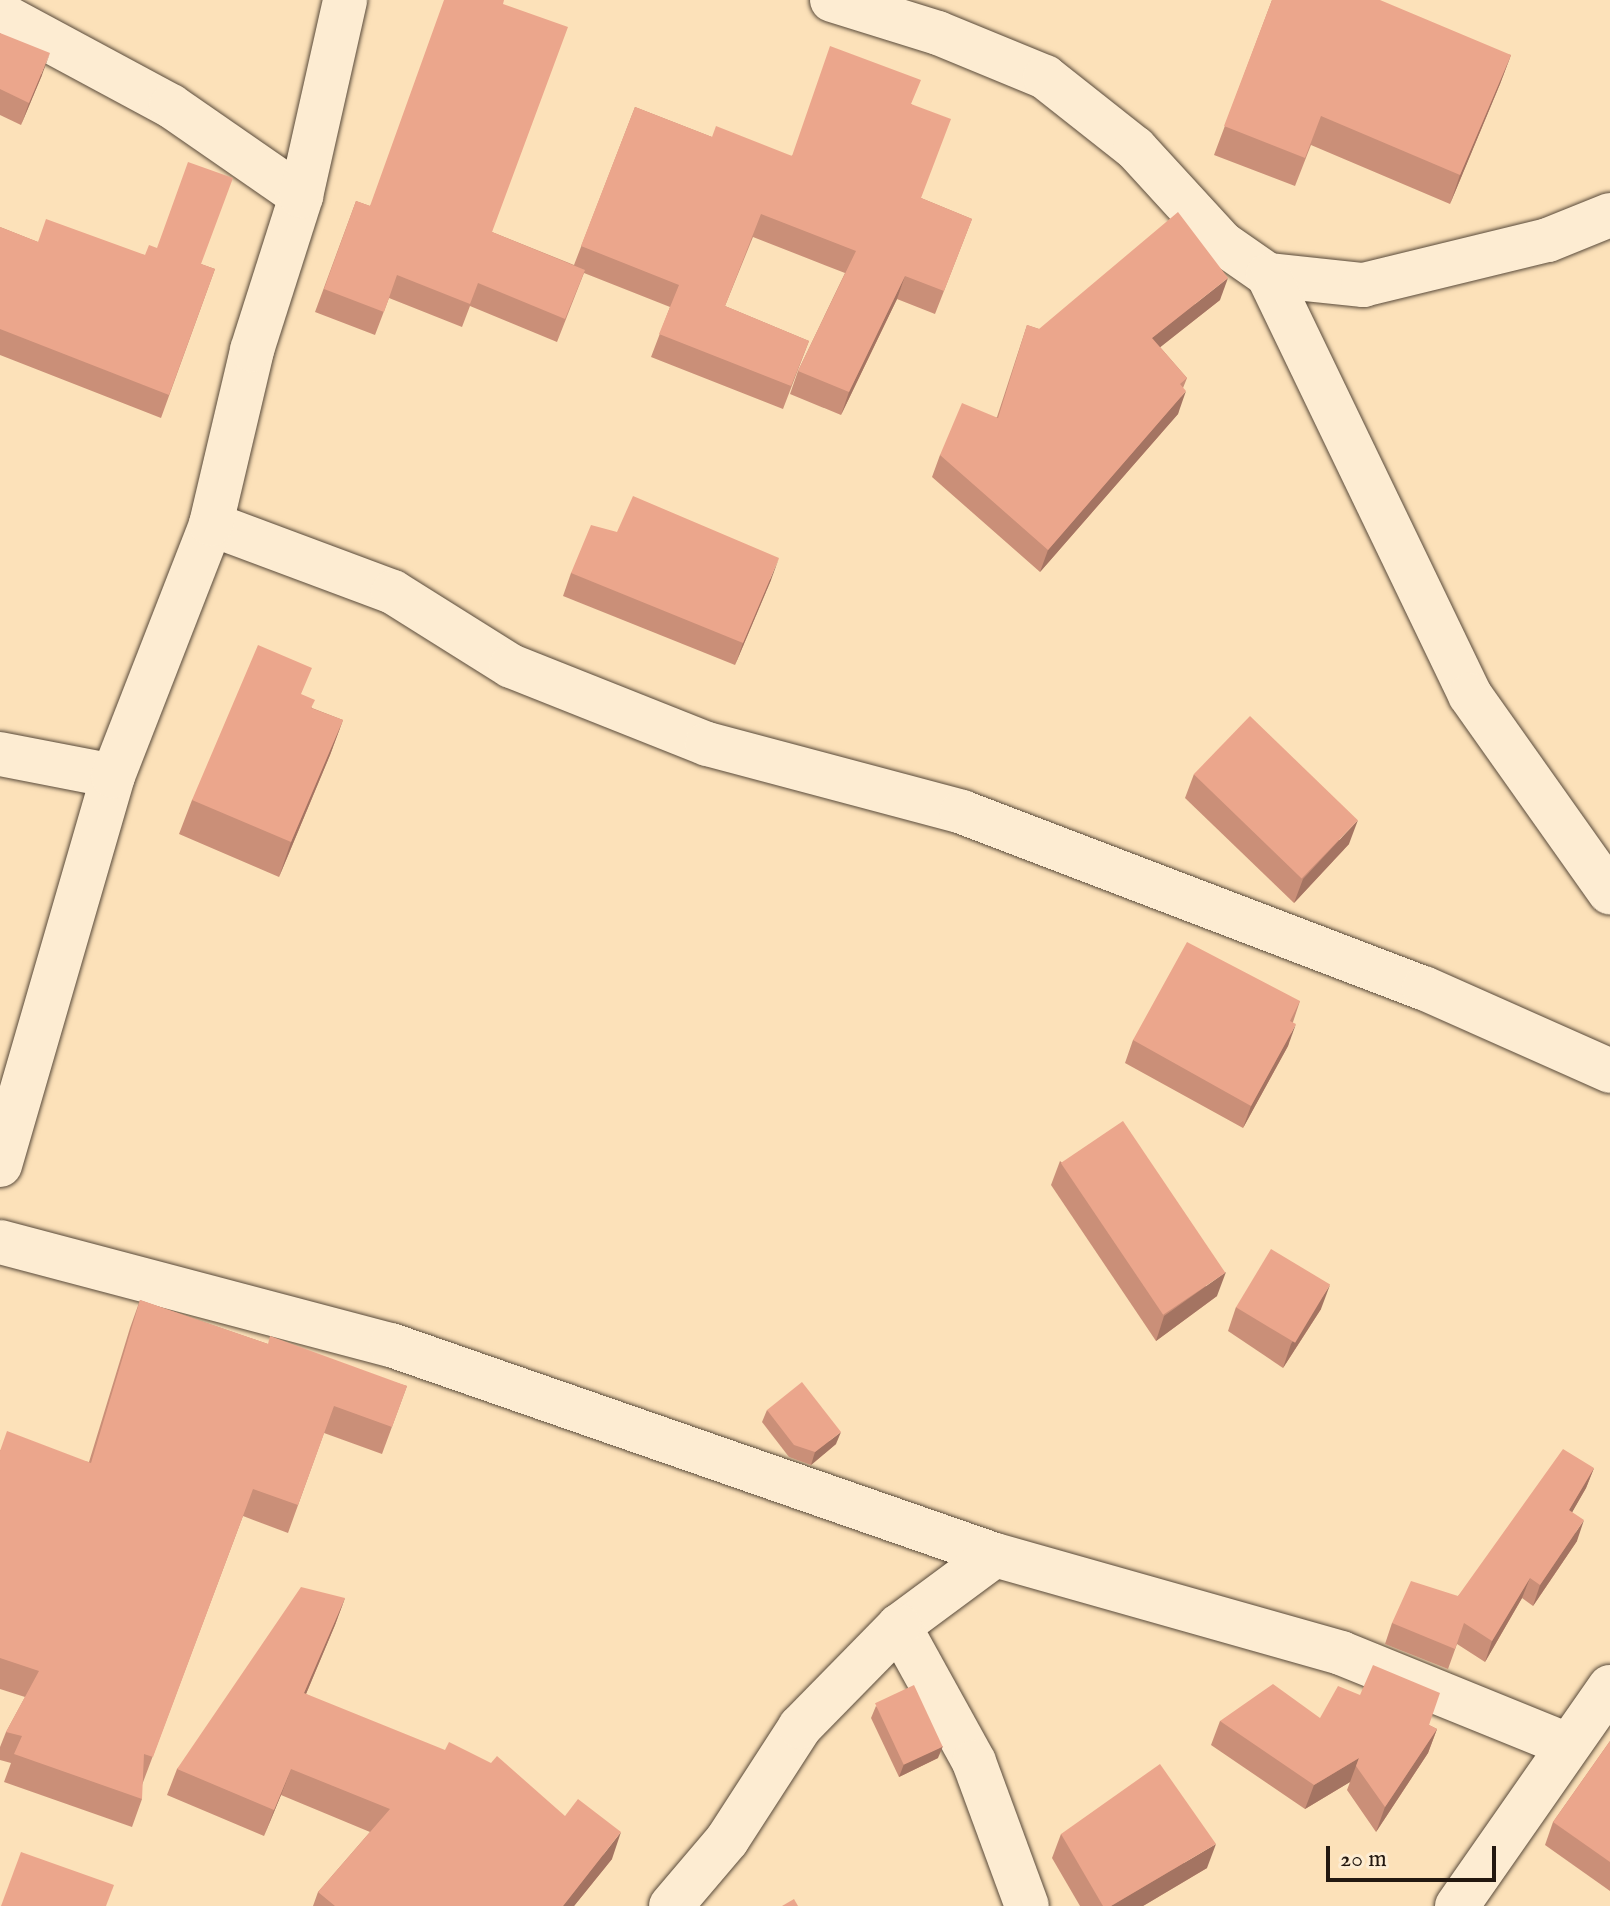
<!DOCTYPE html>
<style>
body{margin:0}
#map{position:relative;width:1610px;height:1906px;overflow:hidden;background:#fce1b9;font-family:"IM FELL English",serif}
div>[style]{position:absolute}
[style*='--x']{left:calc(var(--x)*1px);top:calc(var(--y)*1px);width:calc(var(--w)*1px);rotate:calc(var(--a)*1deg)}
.roads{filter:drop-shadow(0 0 2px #594a3a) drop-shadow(0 0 2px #594a3a)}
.minor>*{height:44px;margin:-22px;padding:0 22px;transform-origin:22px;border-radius:22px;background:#fdecd2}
.wall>*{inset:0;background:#ca8f78}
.shaded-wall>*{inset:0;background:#a47462}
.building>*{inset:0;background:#eba68c;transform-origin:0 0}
span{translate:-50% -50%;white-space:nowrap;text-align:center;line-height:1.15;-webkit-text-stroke:8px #fdecd2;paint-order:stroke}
.scale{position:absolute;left:1326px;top:1846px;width:170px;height:36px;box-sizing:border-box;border:4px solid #231810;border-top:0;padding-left:10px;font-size:24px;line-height:28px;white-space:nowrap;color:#231810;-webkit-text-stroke:6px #fdecd2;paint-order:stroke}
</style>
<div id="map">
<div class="roads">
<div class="minor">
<div style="--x:832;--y:0;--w:111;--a:17.3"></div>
<div style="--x:938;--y:33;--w:116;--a:22.4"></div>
<div style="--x:1045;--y:77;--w:115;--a:38.3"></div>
<div style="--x:1135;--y:148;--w:129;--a:47.5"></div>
<div style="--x:1222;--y:243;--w:56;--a:34.8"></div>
<div style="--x:1268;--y:275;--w:96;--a:6"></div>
<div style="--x:1363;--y:285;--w:190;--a:-13.7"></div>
<div style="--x:1548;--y:240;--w:67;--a:-22"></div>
<div style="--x:0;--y:14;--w:194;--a:28.3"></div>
<div style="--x:171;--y:106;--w:158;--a:34.7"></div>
<div style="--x:1268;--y:275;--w:466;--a:64.3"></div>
<div style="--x:1470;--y:695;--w:242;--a:54.7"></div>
<div style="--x:211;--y:524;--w:194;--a:20.5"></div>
<div style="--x:393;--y:592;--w:139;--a:32.1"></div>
<div style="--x:511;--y:666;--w:211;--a:21.7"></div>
<div style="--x:707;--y:744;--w:264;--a:14.9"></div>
<div style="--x:962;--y:812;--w:494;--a:20.9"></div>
<div style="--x:1424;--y:988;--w:204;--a:24"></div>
<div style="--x:0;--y:754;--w:115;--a:11"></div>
<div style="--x:0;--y:1165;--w:405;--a:-73.8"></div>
<div style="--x:113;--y:776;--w:270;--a:-68.7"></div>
<div style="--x:211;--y:524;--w:179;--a:-76.7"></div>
<div style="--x:252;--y:350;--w:162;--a:-72.3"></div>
<div style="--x:301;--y:196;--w:201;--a:-77.3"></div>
<div style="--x:0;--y:1242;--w:404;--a:14.8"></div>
<div style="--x:391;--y:1345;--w:639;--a:19.17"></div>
<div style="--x:995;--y:1555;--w:360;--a:15.8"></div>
<div style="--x:1341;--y:1653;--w:245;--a:22.1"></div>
<div style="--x:995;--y:1555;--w:119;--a:143.5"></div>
<div style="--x:899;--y:1626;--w:155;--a:61.1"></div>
<div style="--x:974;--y:1762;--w:153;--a:69.8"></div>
<div style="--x:671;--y:1906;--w:87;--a:-49.7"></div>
<div style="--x:727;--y:1840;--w:135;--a:-57.1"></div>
<div style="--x:800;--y:1727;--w:141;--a:-45.6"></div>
<div style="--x:1457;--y:1906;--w:267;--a:-55.1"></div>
</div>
</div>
<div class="wall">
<div style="clip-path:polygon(1272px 0,1511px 55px,1500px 84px,1450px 204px,1311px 145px,1295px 186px,1214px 155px)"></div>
<div style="clip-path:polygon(503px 4px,492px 232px,574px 265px,635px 107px,712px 137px,791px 156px,912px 104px,921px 198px,972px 219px,935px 314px,897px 299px,841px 415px,790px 394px,798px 371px,845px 273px,753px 237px,725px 306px,809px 341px,783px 409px,651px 357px,670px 307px,584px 273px,557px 342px,470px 306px,462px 327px,389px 298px,375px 335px,315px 312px,356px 201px,370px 206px)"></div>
<div style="clip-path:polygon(0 33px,42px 75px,21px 125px,0 115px)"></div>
<div style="clip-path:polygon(0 227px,38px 242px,145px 255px,201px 264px,215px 269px,161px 418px,0 355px)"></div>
<div style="clip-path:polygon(1220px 300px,1160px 347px,1187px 378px,1183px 388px,1178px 414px,1040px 572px,932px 477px,940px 455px,997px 417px,1027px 325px,1039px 329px)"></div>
<div style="clip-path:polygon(617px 532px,771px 580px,735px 665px,563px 596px,571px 573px)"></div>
<div style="clip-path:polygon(302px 695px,312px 708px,343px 720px,330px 755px,279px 877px,179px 834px,192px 800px)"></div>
<div style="clip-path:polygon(1194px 774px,1349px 844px,1294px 903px,1185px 798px)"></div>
<div style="clip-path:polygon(1300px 1001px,1293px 1022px,1288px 1046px,1243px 1128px,1125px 1063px,1133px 1040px)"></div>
<div style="clip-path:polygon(1060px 1161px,1217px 1296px,1156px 1341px,1051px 1185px)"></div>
<div style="clip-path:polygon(140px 1300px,268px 1344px,407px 1386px,382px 1454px,324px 1433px,288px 1533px,243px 1516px,142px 1785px,142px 1799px,132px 1827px,4px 1782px,11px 1763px,0 1760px,0 1747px,6px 1732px,25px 1697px,0 1689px,0 1450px,89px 1462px,130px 1328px)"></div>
<div style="clip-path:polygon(1236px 1307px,1321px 1309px,1283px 1368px,1228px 1331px)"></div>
<div style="clip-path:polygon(767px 1410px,836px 1444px,811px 1465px,789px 1457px,762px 1422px)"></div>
<div style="clip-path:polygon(1594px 1468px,1586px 1488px,1572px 1512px,1577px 1541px,1533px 1606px,1522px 1598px,1485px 1662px,1457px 1644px,1448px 1669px,1385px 1644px,1392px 1623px,1458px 1596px)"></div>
<div style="clip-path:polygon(345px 1598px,335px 1625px,306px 1694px,612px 1859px,574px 1906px,313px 1906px,318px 1892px,370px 1832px,281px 1795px,264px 1836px,167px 1795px,177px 1769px)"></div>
<div style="clip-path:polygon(876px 1706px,938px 1758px,899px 1777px,871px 1718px)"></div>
<div style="clip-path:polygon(1320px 1718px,1429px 1725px,1437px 1729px,1428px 1753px,1376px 1832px,1347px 1790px,1350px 1782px,1305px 1809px,1211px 1745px,1220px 1721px)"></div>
<div style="clip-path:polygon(1610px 1741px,1610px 1891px,1545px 1845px,1553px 1822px)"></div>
<div style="clip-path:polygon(1061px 1834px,1207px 1868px,1143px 1906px,1080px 1906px,1052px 1858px)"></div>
</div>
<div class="shaded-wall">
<div style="clip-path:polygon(50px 53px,42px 75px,21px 125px,29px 103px)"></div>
<div style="clip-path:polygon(1511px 55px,1500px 84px,1450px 204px,1460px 175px)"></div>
<div style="clip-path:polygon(905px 276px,897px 299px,841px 415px,849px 392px)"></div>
<div style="clip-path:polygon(1228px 278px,1220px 300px,1144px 360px,1152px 338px)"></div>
<div style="clip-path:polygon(1186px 391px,1178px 414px,1040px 572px,1048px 550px)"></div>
<div style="clip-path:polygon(779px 558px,771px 580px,735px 665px,743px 643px)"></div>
<div style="clip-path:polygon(343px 720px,330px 755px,279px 877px,291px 842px)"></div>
<div style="clip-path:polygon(1358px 820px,1349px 844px,1294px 903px,1303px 879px)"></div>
<div style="clip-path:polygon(1296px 1024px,1288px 1046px,1243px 1128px,1251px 1106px)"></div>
<div style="clip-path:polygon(1226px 1272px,1217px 1296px,1156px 1341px,1164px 1316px)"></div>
<div style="clip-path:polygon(1330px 1285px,1321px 1309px,1283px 1368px,1291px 1344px)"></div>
<div style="clip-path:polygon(841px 1432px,836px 1444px,811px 1465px,815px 1452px)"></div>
<div style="clip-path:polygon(1594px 1468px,1586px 1488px,1562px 1530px,1569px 1510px)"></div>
<div style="clip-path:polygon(1584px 1520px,1577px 1541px,1533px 1606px,1540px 1585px)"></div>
<div style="clip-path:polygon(1530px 1578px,1522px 1598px,1485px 1662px,1492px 1641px)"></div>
<div style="clip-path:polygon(345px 1598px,335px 1625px,295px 1720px,304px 1693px)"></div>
<div style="clip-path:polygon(1437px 1729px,1428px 1753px,1376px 1832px,1385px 1807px)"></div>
<div style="clip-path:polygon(943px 1746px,938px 1758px,899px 1777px,904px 1764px)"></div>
<div style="clip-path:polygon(1359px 1758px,1350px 1782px,1305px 1809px,1314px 1785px)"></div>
<div style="clip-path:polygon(291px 1769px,281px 1795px,264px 1836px,274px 1810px)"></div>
<div style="clip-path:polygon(621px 1832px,612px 1859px,574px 1906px,563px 1906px)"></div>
<div style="clip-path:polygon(1216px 1844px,1207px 1868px,1143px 1906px,1111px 1906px)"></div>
</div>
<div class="building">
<div style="clip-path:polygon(444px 0,504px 0,503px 4px,568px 27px,492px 232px,585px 270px,565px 319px,478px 283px,470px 304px,397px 275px,384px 312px,324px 289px,356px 201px,370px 206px)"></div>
<div style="clip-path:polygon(1272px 0,1380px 0,1511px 55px,1460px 175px,1321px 116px,1305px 158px,1224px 126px)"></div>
<div style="clip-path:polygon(0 33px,50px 53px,29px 103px,0 89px)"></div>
<div style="clip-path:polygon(830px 46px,921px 80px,911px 104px,951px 119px,921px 198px,972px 219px,944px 291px,905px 276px,849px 392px,798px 371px,856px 251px,761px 214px,725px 306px,809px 341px,791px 386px,659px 334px,679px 285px,581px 246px,635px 107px,712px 137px,716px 126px,792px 156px)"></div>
<div style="clip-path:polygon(188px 162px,233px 178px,201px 264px,215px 269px,169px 395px,0 329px,0 227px,38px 242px,46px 219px,145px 255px,149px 245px,157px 248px)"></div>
<div style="clip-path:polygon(1178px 212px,1228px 278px,1152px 338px,1187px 378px,1180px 384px,1186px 391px,1048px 550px,940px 455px,962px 403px,998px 418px,1027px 325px,1039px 329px)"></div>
<div style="clip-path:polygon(633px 496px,779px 558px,743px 643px,571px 573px,591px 525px,617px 532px)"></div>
<div style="clip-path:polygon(258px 645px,312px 668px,301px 694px,315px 700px,311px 708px,343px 720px,291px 842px,192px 800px)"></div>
<div style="left:1250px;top:716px;width:150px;height:81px;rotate:44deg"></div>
<div style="clip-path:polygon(1187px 942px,1300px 1001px,1290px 1021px,1296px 1024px,1251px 1106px,1133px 1040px)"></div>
<div style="left:1123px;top:1121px;width:183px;height:75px;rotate:56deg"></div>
<div style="left:1271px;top:1249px;width:69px;height:68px;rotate:31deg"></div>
<div style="clip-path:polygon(140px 1300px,268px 1344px,270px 1336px,407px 1386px,392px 1427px,334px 1406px,298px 1505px,253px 1489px,153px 1757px,144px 1754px,142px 1799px,14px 1754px,22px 1736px,6px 1732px,39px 1671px,0 1658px,0 1451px,7px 1431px,91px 1463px)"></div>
<div style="clip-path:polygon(802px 1382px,841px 1432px,815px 1452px,794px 1445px,767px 1410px)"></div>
<div style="clip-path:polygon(1563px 1449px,1594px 1468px,1569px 1510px,1584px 1520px,1540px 1585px,1530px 1578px,1492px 1641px,1464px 1623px,1455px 1649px,1392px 1623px,1411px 1581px,1458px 1596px)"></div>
<div style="clip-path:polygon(301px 1587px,345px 1598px,304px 1693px,445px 1750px,449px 1742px,491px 1763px,497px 1756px,565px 1816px,578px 1799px,621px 1832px,563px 1906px,335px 1906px,318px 1892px,390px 1809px,291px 1769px,274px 1810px,177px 1769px)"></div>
<div style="clip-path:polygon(1373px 1665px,1440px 1693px,1429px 1725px,1437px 1729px,1385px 1807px,1356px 1766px,1359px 1758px,1314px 1785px,1220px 1721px,1273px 1684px,1320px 1718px,1338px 1686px,1360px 1695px)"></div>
<div style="left:914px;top:1685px;width:68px;height:43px;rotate:65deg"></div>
<div style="clip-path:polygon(1610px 1741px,1610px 1862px,1553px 1822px)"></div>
<div style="clip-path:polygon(1160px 1764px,1216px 1844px,1111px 1906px,1103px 1906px,1061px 1834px)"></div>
<div style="clip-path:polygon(21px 1852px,114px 1885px,106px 1906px,1px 1906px)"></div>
<div style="clip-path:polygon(794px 1899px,798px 1906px,782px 1906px)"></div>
</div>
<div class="scale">20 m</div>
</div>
